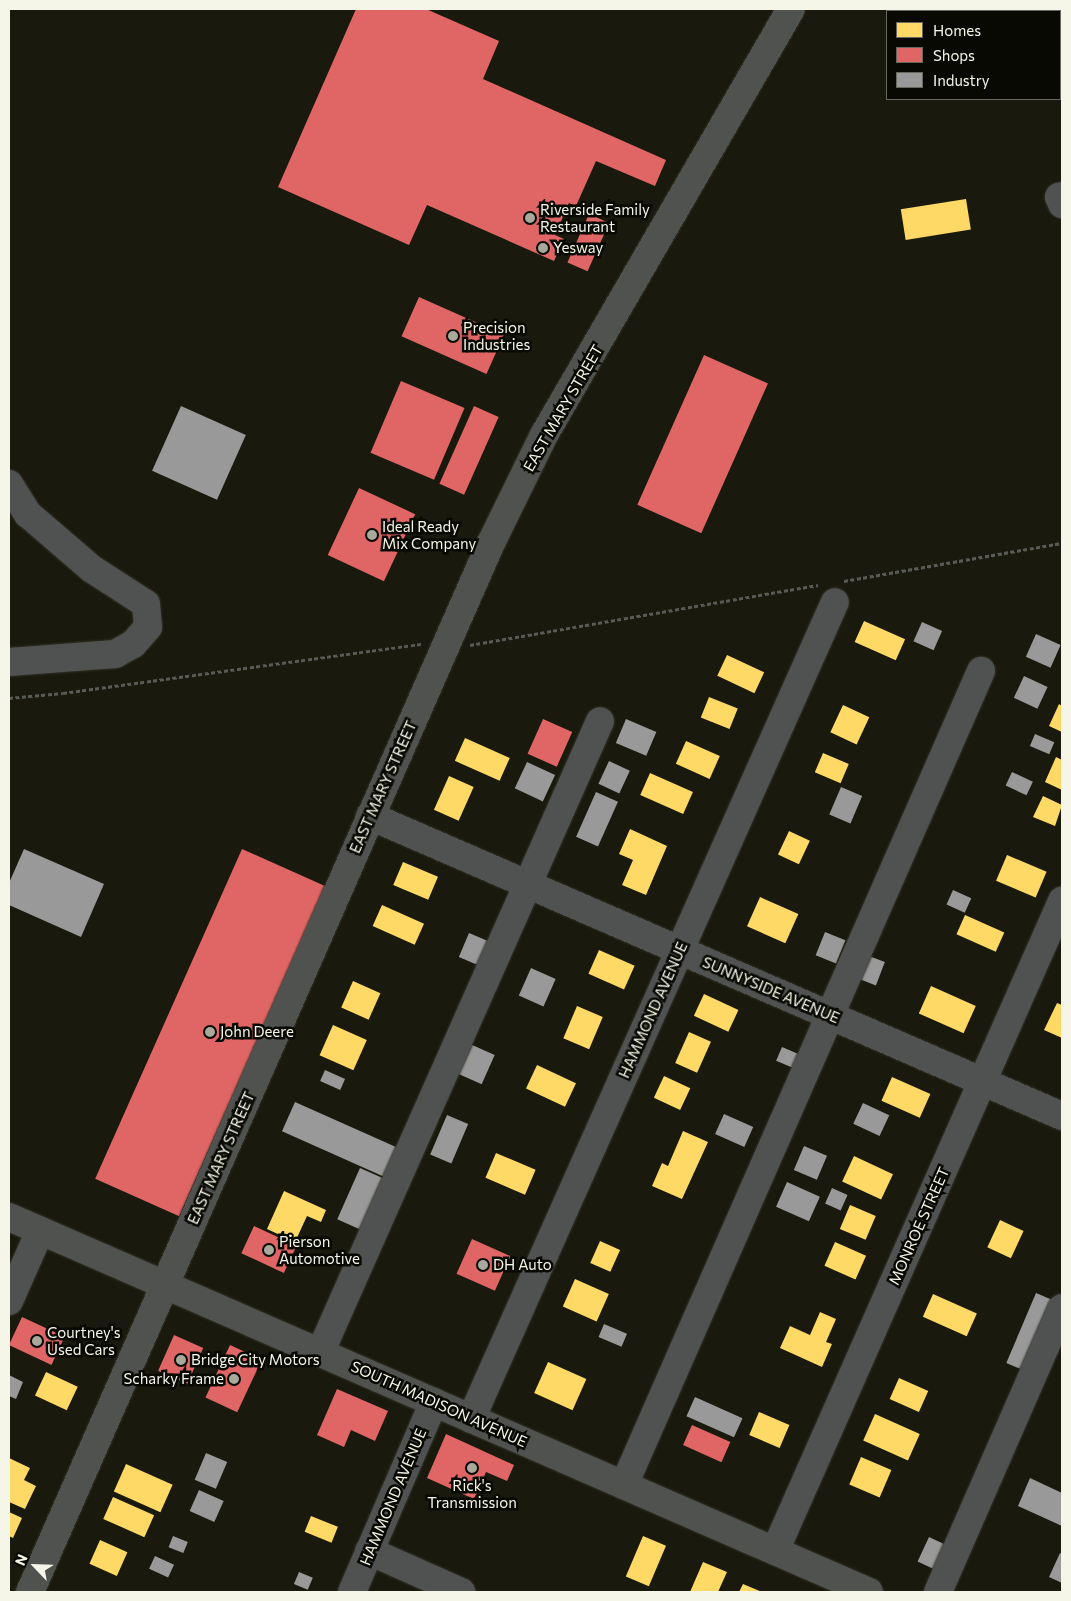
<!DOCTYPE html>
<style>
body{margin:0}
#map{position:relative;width:1071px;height:1601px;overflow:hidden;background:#19190d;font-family:Commissioner,sans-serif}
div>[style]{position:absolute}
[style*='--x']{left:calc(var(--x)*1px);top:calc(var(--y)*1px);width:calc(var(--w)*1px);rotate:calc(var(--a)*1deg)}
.homes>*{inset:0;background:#ffd966;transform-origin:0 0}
.shops>*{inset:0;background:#e06666;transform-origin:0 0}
.industry>*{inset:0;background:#999;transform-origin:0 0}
.path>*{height:3px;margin-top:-1.5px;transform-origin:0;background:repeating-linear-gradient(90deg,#585a55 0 4px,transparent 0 6.5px)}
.roads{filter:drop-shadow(0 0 1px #333328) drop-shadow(0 0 1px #333328)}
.minor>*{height:28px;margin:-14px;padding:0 14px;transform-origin:14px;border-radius:14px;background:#505252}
.major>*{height:28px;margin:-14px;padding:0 14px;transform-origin:14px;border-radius:14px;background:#50524f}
.dots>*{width:14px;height:14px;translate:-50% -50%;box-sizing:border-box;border:2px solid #080902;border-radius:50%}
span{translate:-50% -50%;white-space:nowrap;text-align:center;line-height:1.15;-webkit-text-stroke:5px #080902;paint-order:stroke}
.poi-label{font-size:15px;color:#f5f6e7}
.left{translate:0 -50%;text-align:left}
.right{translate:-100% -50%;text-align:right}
.street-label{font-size:15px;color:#f5f6e7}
.frame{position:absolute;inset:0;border:10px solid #f5f6e7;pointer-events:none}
.legend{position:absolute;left:886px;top:10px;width:175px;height:90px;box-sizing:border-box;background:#080902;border:1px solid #67685e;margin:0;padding:6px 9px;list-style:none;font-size:15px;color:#f5f6e7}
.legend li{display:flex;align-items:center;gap:10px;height:25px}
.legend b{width:25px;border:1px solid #67685e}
.north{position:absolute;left:10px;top:1541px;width:50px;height:50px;-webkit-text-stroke:4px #080902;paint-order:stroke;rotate:294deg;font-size:14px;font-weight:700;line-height:20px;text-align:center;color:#f5f6e7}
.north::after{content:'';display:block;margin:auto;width:18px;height:22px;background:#f5f6e7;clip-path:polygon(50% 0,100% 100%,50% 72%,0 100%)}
</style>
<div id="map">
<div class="homes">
<div style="left:966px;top:199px;width:31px;height:66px;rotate:81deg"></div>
<div style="left:864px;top:621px;width:45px;height:23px;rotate:24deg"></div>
<div style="left:727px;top:655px;width:41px;height:23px;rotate:25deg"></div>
<div style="left:709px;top:697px;width:31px;height:22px;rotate:22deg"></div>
<div style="clip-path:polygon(1059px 704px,1062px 706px,1062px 732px,1049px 726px)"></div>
<div style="left:843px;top:705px;width:29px;height:30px;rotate:25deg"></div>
<div style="left:465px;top:738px;width:49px;height:25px;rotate:24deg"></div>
<div style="left:686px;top:741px;width:37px;height:25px;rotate:24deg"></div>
<div style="left:823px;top:753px;width:28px;height:21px;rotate:23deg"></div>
<div style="clip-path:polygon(1056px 757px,1062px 760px,1062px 790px,1045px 782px)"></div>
<div style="left:650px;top:773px;width:47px;height:24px;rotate:24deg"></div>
<div style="left:449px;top:776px;width:27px;height:37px;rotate:24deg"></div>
<div style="clip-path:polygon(1043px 796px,1062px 805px,1055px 826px,1033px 817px)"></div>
<div style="clip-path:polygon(630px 829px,667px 846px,646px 895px,622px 885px,633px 860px,619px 854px)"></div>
<div style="left:789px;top:831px;width:23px;height:26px;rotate:25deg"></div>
<div style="left:1007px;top:855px;width:43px;height:28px;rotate:23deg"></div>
<div style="left:403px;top:862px;width:38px;height:25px;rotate:23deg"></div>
<div style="left:760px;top:897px;width:42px;height:32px;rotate:24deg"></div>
<div style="left:382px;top:905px;width:46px;height:23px;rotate:24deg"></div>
<div style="left:965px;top:915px;width:43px;height:21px;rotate:24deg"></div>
<div style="left:599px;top:950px;width:39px;height:26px;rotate:24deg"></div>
<div style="left:353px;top:981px;width:30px;height:29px;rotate:24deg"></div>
<div style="left:931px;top:986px;width:49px;height:30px;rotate:24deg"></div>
<div style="left:704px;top:994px;width:38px;height:24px;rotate:25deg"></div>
<div style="clip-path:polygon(1057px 1003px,1062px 1005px,1062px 1038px,1044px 1030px)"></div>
<div style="left:577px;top:1006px;width:28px;height:35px;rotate:23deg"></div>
<div style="left:333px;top:1025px;width:37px;height:33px;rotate:24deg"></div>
<div style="left:689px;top:1032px;width:24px;height:34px;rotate:24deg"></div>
<div style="left:537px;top:1065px;width:43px;height:26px;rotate:25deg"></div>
<div style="left:664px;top:1076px;width:29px;height:24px;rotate:25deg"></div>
<div style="left:892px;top:1077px;width:42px;height:26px;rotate:24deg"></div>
<div style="clip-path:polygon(683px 1131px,708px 1142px,682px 1199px,652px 1186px,662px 1163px,668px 1166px)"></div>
<div style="left:496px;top:1153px;width:43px;height:27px;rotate:23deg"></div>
<div style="left:854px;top:1156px;width:43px;height:28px;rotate:25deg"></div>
<div style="clip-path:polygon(284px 1191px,326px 1210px,321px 1222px,307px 1216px,295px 1242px,267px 1229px)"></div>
<div style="left:850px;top:1205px;width:28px;height:26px;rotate:23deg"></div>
<div style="left:1000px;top:1220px;width:26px;height:30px;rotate:25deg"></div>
<div style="left:600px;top:1241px;width:22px;height:24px;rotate:24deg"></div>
<div style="left:835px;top:1242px;width:34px;height:26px;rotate:24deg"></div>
<div style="left:575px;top:1279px;width:37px;height:30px;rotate:24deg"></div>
<div style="left:933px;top:1294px;width:48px;height:25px;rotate:24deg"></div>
<div style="clip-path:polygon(820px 1312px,836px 1319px,826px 1342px,832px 1344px,822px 1367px,780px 1348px,790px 1326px,810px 1335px)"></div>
<div style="left:548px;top:1362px;width:42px;height:34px;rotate:24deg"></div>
<div style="left:46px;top:1372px;width:35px;height:26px;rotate:25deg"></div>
<div style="left:899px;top:1378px;width:32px;height:23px;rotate:24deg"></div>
<div style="left:759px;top:1412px;width:33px;height:25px;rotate:23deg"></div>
<div style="left:875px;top:1414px;width:49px;height:29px;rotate:24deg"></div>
<div style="left:861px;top:1457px;width:33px;height:30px;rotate:23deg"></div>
<div style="clip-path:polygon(9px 1458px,30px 1468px,24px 1480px,36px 1486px,25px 1509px,9px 1502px)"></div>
<div style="left:126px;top:1464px;width:51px;height:30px;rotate:24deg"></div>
<div style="left:113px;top:1497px;width:45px;height:24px;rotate:24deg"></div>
<div style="clip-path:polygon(9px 1512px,22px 1518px,13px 1538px,9px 1536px)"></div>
<div style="left:311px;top:1516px;width:29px;height:17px;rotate:22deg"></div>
<div style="left:643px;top:1536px;width:25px;height:44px;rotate:23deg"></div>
<div style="left:100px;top:1540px;width:30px;height:26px;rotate:24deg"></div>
<div style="clip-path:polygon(703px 1562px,727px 1572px,718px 1592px,690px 1592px)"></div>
<div style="clip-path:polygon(743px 1584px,762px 1592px,739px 1592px)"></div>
</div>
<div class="shops">
<div style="clip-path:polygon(356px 9px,426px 9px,499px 41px,483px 79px,666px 160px,655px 186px,596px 161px,576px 206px,569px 203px,555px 235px,564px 239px,554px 261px,427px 205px,409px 245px,278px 187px)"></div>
<div style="left:589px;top:214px;width:22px;height:53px;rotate:24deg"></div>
<div style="left:419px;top:297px;width:93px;height:43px;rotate:24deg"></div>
<div style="left:704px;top:355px;width:70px;height:164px;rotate:24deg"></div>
<div style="left:401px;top:381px;width:69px;height:78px;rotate:23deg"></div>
<div style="left:474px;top:406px;width:27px;height:85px;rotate:24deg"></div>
<div style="left:359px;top:488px;width:62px;height:74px;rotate:25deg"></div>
<div style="left:543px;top:719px;width:32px;height:38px;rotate:24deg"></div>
<div style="left:242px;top:849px;width:92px;height:361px;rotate:24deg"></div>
<div style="left:254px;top:1226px;width:47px;height:30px;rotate:25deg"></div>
<div style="left:472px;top:1239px;width:42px;height:38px;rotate:24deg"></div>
<div style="left:22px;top:1317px;width:47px;height:31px;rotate:25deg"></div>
<div style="left:174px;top:1335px;width:32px;height:39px;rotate:24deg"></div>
<div style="left:230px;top:1345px;width:35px;height:58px;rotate:25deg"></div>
<div style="clip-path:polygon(337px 1389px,388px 1411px,375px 1441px,351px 1430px,344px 1447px,317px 1435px)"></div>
<div style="left:692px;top:1425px;width:42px;height:22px;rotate:24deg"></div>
<div style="clip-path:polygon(446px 1434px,514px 1465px,507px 1481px,486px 1472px,474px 1499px,427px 1478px)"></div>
</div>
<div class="industry">
<div style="left:181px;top:406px;width:71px;height:71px;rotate:24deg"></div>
<div style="left:922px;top:622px;width:22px;height:21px;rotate:24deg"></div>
<div style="left:1036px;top:634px;width:27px;height:25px;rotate:24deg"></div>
<div style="left:1024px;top:676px;width:26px;height:24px;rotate:25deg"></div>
<div style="left:626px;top:719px;width:33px;height:26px;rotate:23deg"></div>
<div style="left:1035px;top:734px;width:21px;height:13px;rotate:23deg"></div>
<div style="left:609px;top:761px;width:23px;height:25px;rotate:25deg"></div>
<div style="left:527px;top:762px;width:31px;height:29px;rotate:25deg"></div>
<div style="left:1012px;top:772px;width:23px;height:15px;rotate:25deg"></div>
<div style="left:841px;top:787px;width:23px;height:30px;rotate:23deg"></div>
<div style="left:596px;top:792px;width:24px;height:49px;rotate:24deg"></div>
<div style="clip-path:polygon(24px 849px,104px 884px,81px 937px,9px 905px,9px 883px)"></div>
<div style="left:953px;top:890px;width:20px;height:16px;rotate:24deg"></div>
<div style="left:825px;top:932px;width:22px;height:25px;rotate:22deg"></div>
<div style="left:469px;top:933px;width:25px;height:26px;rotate:23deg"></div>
<div style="left:869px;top:956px;width:17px;height:25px;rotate:21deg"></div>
<div style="left:531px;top:968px;width:27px;height:30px;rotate:24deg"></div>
<div style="left:470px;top:1044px;width:27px;height:32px;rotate:24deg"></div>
<div style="left:782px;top:1047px;width:23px;height:15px;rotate:23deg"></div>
<div style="left:325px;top:1070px;width:22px;height:12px;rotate:24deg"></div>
<div style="left:295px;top:1102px;width:113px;height:32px;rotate:24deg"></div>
<div style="left:863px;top:1103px;width:29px;height:23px;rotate:25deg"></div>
<div style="left:724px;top:1114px;width:32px;height:22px;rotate:24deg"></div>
<div style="left:447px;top:1115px;width:23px;height:43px;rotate:23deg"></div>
<div style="left:804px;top:1146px;width:25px;height:26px;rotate:23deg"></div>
<div style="left:360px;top:1168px;width:32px;height:56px;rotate:24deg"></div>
<div style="left:787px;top:1182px;width:36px;height:27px;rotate:24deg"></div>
<div style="left:832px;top:1188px;width:17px;height:17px;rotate:24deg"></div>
<div style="left:1036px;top:1293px;width:25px;height:76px;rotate:23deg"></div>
<div style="left:604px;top:1324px;width:25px;height:14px;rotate:23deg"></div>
<div style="clip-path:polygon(9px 1375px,23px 1382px,16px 1399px,9px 1396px)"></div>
<div style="left:695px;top:1397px;width:52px;height:21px;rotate:24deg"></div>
<div style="left:206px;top:1453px;width:23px;height:29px;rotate:23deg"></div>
<div style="clip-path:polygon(1030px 1478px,1062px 1493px,1062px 1526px,1018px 1506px)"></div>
<div style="left:199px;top:1490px;width:27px;height:23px;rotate:24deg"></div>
<div style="left:173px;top:1536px;width:16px;height:12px;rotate:22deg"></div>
<div style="left:929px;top:1537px;width:23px;height:27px;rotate:25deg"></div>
<div style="clip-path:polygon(1060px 1553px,1062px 1554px,1062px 1583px,1049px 1577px)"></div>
<div style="left:155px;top:1556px;width:21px;height:14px;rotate:25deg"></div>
<div style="left:299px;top:1572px;width:15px;height:13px;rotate:23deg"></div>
</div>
<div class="path">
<div style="--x:844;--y:581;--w:221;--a:-9.9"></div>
<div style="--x:470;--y:645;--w:353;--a:-9.8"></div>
<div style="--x:9;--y:698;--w:54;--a:-5.3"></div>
<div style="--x:63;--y:693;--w:362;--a:-7.8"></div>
</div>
<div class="roads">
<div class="minor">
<div style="--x:1062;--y:196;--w:3;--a:162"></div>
<div style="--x:1059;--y:197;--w:8;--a:67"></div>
<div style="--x:9;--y:484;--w:36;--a:58"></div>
<div style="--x:28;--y:514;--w:84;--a:40.7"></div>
<div style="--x:92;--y:569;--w:64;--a:32.9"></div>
<div style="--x:146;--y:604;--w:23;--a:85"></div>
<div style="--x:148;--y:627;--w:23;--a:131"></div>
<div style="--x:133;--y:644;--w:21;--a:151"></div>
<div style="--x:115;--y:654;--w:106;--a:175.7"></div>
<div style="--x:370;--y:816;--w:754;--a:23.44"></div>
<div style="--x:9;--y:1301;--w:77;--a:-66.1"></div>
<div style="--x:320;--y:1353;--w:691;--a:-66.1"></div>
<div style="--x:471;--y:1419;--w:894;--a:-65.99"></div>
<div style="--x:624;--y:1485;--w:889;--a:-66.32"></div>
<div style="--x:369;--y:1551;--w:101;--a:24"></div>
<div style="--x:775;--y:1551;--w:711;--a:-66.18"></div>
<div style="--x:352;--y:1592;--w:207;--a:-66.7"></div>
<div style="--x:938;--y:1592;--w:310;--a:-66.4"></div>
</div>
<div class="major">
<div style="--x:9;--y:1217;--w:938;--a:23.56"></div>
<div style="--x:30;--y:1592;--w:1146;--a:-66.28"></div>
<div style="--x:491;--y:543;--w:120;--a:-63.9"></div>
<div style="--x:544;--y:435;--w:492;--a:-59.9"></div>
</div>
</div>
<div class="dots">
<div style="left:530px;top:218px;background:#a8a99b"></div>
<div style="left:543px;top:248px;background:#a8a99b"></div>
<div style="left:453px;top:336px;background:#a8a99b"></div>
<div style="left:372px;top:535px;background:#a8a99b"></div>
<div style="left:210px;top:1032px;background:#a8a99b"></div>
<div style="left:269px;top:1250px;background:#a8a99b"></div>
<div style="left:483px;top:1265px;background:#a8a99b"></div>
<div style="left:37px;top:1341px;background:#a8a99b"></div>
<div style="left:181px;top:1360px;background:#a8a99b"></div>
<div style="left:234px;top:1379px;background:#a8a99b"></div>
<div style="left:472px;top:1468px;background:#a8a99b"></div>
</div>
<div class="poi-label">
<span class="left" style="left:540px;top:218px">Riverside Family<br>Restaurant</span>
<span class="left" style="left:553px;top:248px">Yesway</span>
<span class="left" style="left:463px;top:336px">Precision<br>Industries</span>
<span class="left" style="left:382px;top:535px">Ideal Ready<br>Mix Company</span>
<span class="left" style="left:220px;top:1032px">John Deere</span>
<span class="left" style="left:279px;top:1250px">Pierson<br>Automotive</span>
<span class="left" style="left:493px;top:1265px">DH Auto</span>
<span class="left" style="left:47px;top:1341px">Courtney's<br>Used Cars</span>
<span class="left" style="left:191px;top:1360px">Bridge City Motors</span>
<span class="right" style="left:224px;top:1379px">Scharky Frame</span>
<span style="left:472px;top:1494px">Rick's<br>Transmission</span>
</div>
<div class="street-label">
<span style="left:563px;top:408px;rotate:-60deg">EAST MARY STREET</span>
<span style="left:383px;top:787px;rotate:-66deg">EAST MARY STREET</span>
<span style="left:771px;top:990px;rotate:23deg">SUNNYSIDE AVENUE</span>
<span style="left:653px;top:1010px;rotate:-66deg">HAMMOND AVENUE</span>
<span style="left:221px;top:1158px;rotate:-66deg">EAST MARY STREET</span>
<span style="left:919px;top:1226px;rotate:-66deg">MONROE STREET</span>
<span style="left:439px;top:1404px;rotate:24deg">SOUTH MADISON AVENUE</span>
<span style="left:393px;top:1497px;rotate:-67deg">HAMMOND AVENUE</span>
</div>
<div class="frame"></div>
<ul class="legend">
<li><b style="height:14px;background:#ffd966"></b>Homes</li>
<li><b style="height:14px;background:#e06666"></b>Shops</li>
<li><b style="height:14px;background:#999"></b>Industry</li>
</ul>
<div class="north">N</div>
</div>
